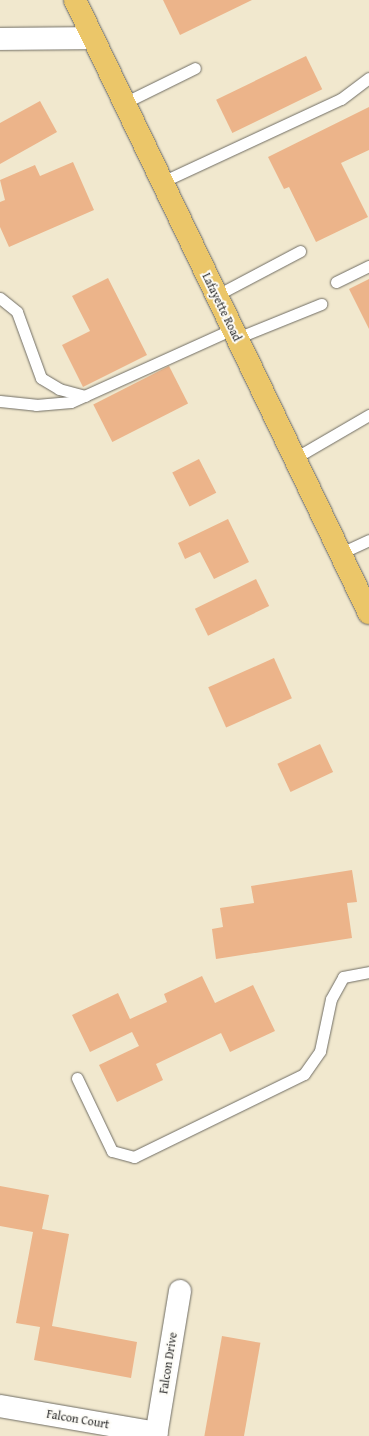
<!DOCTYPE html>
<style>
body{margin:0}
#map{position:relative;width:369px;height:1436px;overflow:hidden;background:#f1e8ce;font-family:"Gentium Book Plus",serif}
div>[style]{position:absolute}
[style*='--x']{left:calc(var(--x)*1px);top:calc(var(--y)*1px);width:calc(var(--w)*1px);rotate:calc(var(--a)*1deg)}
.building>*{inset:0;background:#ecb48a;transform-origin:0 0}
.roads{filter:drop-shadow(0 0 1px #706d64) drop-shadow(0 0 1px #706d64)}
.lane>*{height:11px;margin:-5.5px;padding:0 5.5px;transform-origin:5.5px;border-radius:5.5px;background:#fff}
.street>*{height:22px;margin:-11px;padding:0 11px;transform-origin:11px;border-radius:11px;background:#fff}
.primary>*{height:22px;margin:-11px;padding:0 11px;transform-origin:11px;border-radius:11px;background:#ebc669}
span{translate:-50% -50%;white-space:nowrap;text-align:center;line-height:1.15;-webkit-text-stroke:4px #fdfcf7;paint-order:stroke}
.street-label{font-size:12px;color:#2b2b2b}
</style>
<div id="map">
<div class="building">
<div style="clip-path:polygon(163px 0,252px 0,180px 35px)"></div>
<div style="left:306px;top:56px;width:37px;height:100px;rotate:64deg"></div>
<div style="clip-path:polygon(40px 101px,57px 132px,0 164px,0 123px)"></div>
<div style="clip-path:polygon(369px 107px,369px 150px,341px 163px,368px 217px,316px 242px,289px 187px,284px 189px,268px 157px)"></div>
<div style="clip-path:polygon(73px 162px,94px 210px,9px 247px,0 227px,0 202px,5px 200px,0 180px,35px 165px,40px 176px)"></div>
<div style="clip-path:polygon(108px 278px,147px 355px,83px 387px,62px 345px,90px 331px,72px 296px)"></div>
<div style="clip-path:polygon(369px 279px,369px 329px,349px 289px)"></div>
<div style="left:169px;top:366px;width:42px;height:85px;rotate:63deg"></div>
<div style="left:199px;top:459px;width:38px;height:30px;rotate:63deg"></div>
<div style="clip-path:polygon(228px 519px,249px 562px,214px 579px,200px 552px,185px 559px,178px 543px)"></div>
<div style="left:256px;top:579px;width:30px;height:68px;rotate:64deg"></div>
<div style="left:274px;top:658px;width:44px;height:72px;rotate:66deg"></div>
<div style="left:320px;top:744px;width:31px;height:47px;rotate:65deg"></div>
<div style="clip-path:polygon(352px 870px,357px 902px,347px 903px,352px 938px,216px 959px,212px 929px,223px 927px,220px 908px,254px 903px,251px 886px)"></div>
<div style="clip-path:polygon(202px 976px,215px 1003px,253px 985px,275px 1031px,230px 1052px,221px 1033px,156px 1064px,163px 1080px,117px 1102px,99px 1065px,139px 1046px,132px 1032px,90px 1052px,72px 1015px,118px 993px,130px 1019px,167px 1002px,164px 994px)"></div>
<div style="clip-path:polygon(0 1186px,49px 1195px,42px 1229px,69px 1234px,52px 1326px,137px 1342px,131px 1378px,34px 1360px,40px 1327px,16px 1323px,33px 1232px,0 1226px)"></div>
<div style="left:222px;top:1336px;width:39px;height:102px;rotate:10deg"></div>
</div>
<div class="roads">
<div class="lane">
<div style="--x:124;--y:103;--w:79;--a:-26.2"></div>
<div style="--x:162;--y:182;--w:197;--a:-24.9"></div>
<div style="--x:341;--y:99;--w:35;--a:-37"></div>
<div style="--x:336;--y:282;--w:37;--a:-26"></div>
<div style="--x:217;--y:295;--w:94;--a:-27.9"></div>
<div style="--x:0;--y:298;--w:22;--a:39"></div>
<div style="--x:17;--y:312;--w:70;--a:70"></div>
<div style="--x:41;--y:378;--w:21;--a:31"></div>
<div style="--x:59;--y:389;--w:27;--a:15"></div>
<div style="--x:237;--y:338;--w:91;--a:-22"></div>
<div style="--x:0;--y:401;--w:36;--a:6"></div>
<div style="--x:36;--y:405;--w:35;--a:-5"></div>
<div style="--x:71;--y:402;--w:178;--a:-24.3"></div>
<div style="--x:295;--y:458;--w:86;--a:-30.2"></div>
<div style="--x:341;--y:553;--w:31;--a:-25"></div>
<div style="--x:77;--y:1078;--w:81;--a:64.4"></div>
<div style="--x:112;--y:1151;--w:23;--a:15"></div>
<div style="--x:134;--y:1157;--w:189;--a:-26"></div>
<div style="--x:304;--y:1074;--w:28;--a:-55"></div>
<div style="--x:320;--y:1051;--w:53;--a:-78.1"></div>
<div style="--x:331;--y:999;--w:25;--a:-61"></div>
<div style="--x:343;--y:977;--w:26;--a:-11"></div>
</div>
<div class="street">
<div style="--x:0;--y:39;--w:93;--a:-0.6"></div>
<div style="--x:0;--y:1406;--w:159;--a:9.8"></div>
<div style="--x:156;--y:1436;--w:147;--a:-80.6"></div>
</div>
<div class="primary">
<div style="--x:75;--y:0;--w:680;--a:64.38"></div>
</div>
</div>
<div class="street-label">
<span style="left:222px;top:307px;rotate:64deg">Lafayette Road</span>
<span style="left:168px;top:1363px;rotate:-81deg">Falcon Drive</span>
<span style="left:78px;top:1419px;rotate:10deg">Falcon Court</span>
</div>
</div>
